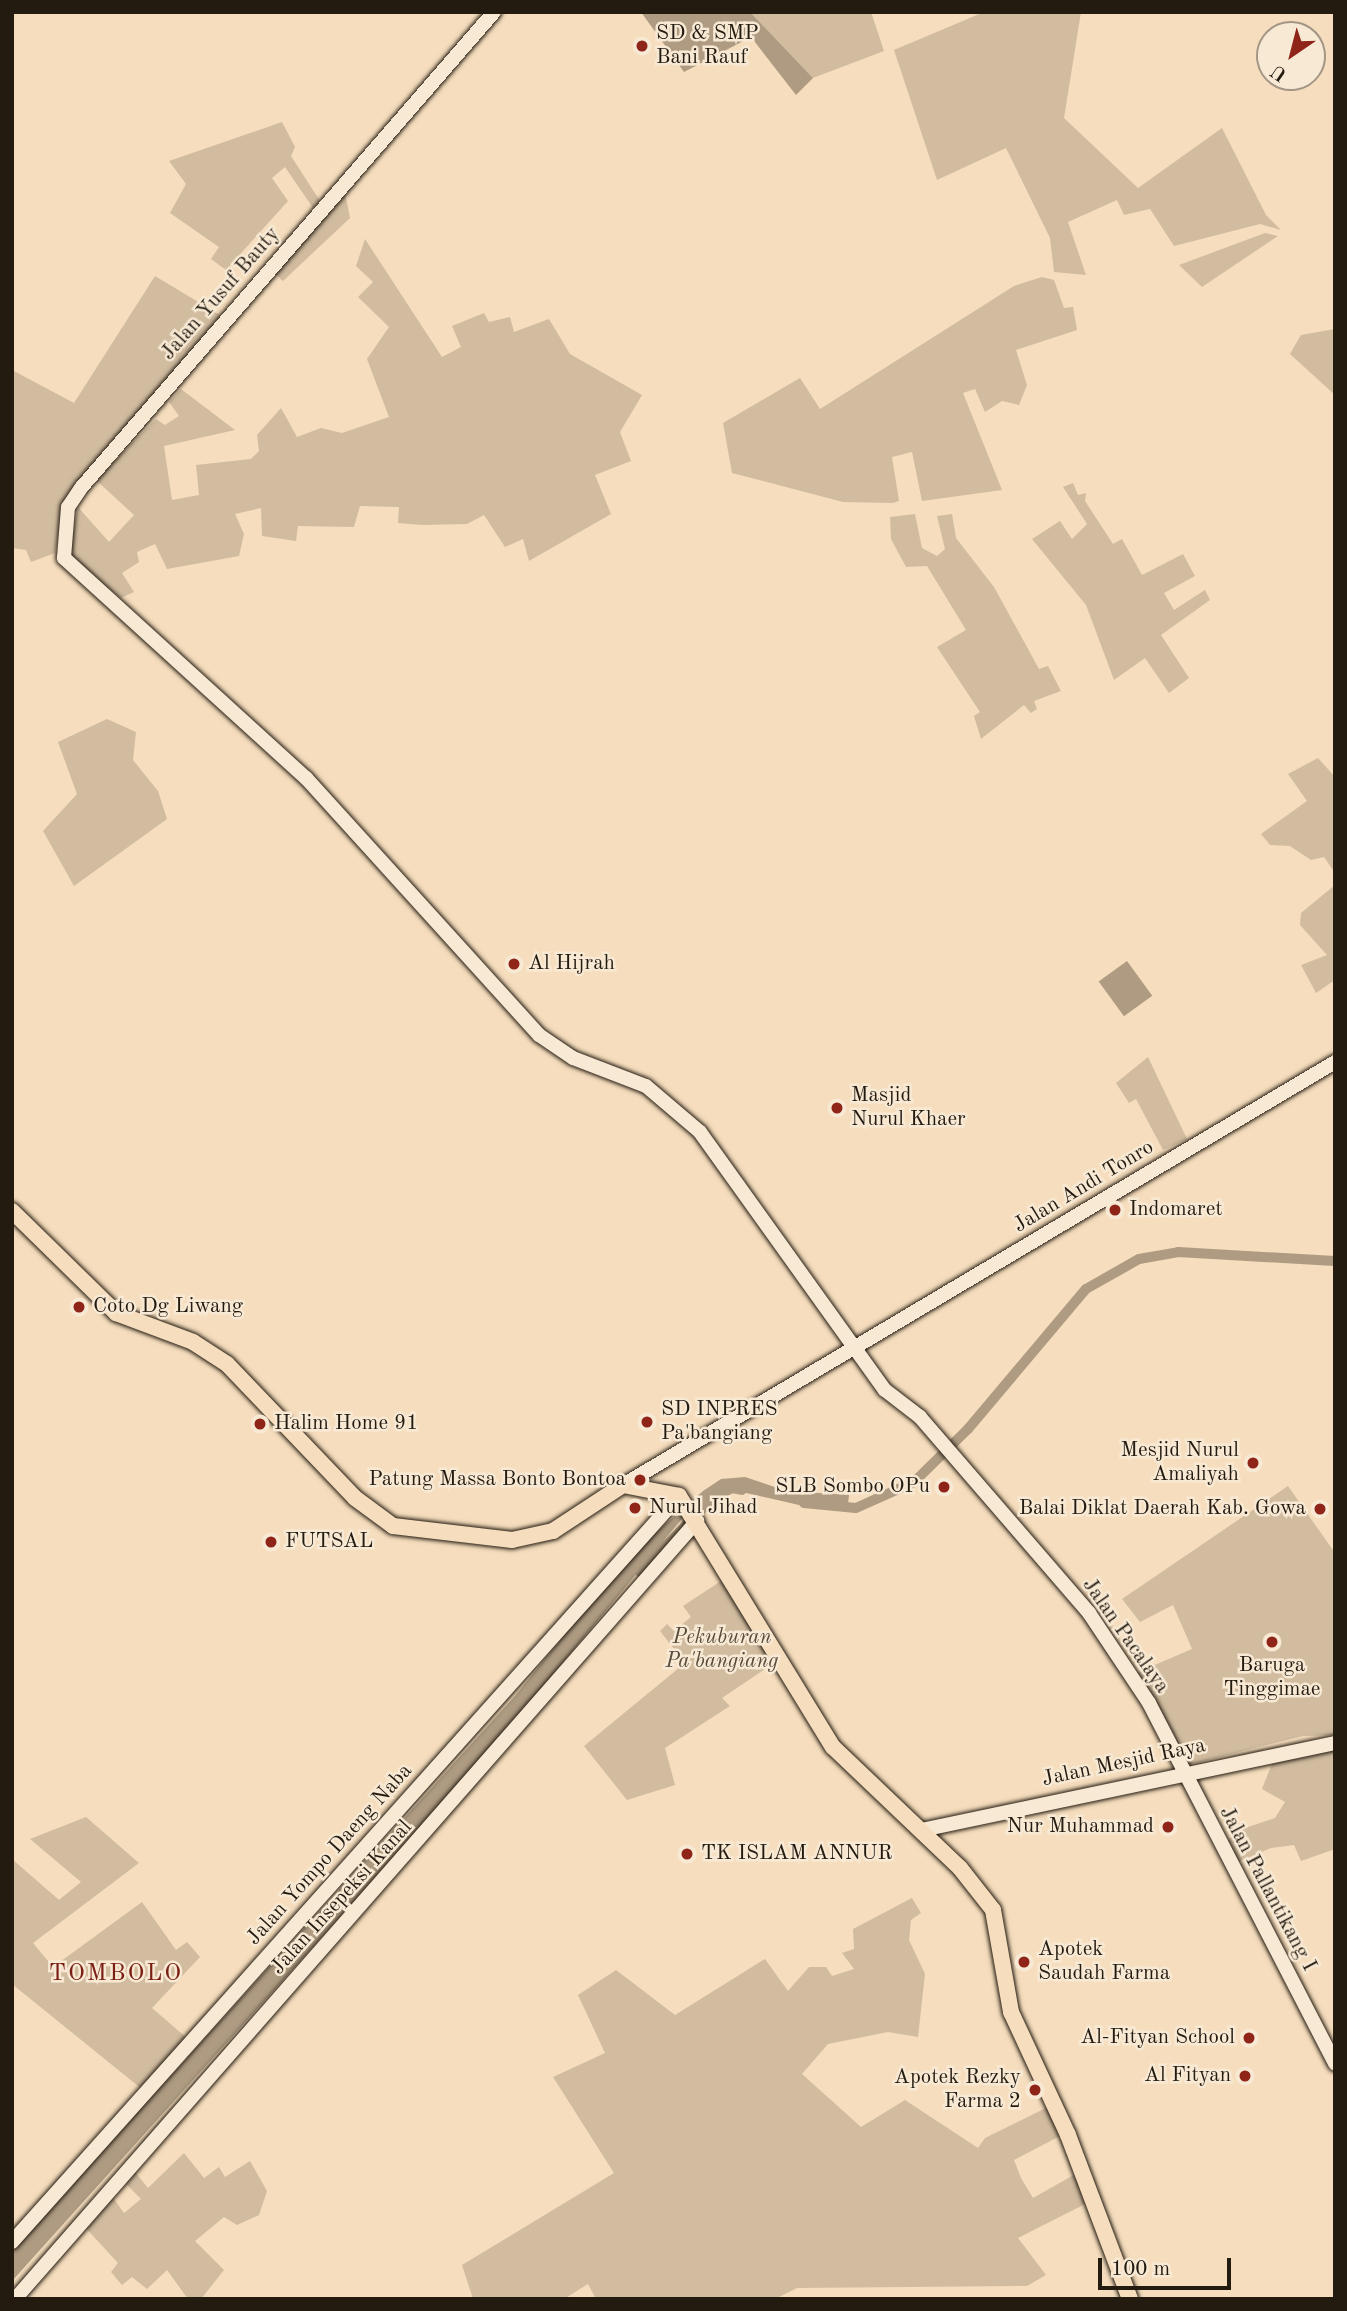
<!DOCTYPE html>
<style>
body{margin:0}
#map{position:relative;width:1347px;height:2311px;overflow:hidden;background:#f5ddbd;font-family:"Old Standard TT",serif}
div>[style]{position:absolute}
[style*='--x']{left:calc(var(--x)*1px);top:calc(var(--y)*1px);width:calc(var(--w)*1px);rotate:calc(var(--a)*1deg)}
.green>*{inset:0;background:#d1bca0}
.water>*{inset:0;background:#ae9b82;transform-origin:0 0}
.canal>*{height:10px;margin:-5px;padding:0 5px;transform-origin:5px;border-radius:5px;background:#ae9b82}
.roads{filter:drop-shadow(0 0 2px #231a10) drop-shadow(0 0 2px #231a10)}
.secondary>*{height:14px;margin:-7px;padding:0 7px;transform-origin:7px;border-radius:7px;background:#f8e9d4}
.primary>*{height:16px;margin:-8px;padding:0 8px;transform-origin:8px;border-radius:8px;background:#f5ddbd}
.dots>*{width:19px;height:19px;translate:-50% -50%;box-sizing:border-box;border:4px solid #f8e9d4;border-radius:50%}
span{translate:-50% -50%;white-space:nowrap;text-align:center;line-height:1.15;-webkit-text-stroke:5px #f8e9d4;paint-order:stroke}
.poi-label{font-size:21px;color:#231a10}
.left{translate:0 -50%;text-align:left}
.right{translate:-100% -50%;text-align:right}
.street-label{font-size:21px;color:#231a10}
.park-label{font-size:21px;color:#574b3b;font-style:italic}
.quarter-label{font-size:24px;color:#7a1f14;letter-spacing:2px}
.frame{position:absolute;inset:0;border:14px solid #231a10;pointer-events:none}
.north{position:absolute;left:1256px;top:21px;width:70px;height:70px;box-sizing:border-box;background:#f8e9d4;border:2px solid #a39686;border-radius:50%;rotate:215deg;font-size:19px;font-weight:700;line-height:28px;text-align:center;color:#231a10}
.north::after{content:'';display:block;margin:auto;width:24px;height:32px;background:#8f2418;clip-path:polygon(50% 0,100% 100%,50% 72%,0 100%)}
.scale{position:absolute;left:1098px;top:2258px;width:133px;height:32px;box-sizing:border-box;border:4px solid #231a10;border-top:0;padding-left:9px;font-size:21px;line-height:24px;white-space:nowrap;color:#231a10;-webkit-text-stroke:5px #f8e9d4;paint-order:stroke}
</style>
<div id="map">
<div class="green">
<div style="clip-path:polygon(750px 12px,871px 12px,884px 51px,813px 78px)"></div>
<div style="clip-path:polygon(984px 12px,1081px 12px,1064px 118px,1138px 188px,1222px 128px,1266px 215px,1281px 230px,1260px 224px,1174px 246px,1150px 209px,1124px 215px,1117px 200px,1068px 222px,1086px 275px,1054px 272px,1050px 238px,1006px 148px,937px 180px,894px 50px)"></div>
<div style="clip-path:polygon(282px 122px,295px 147px,291px 156px,320px 201px,313px 208px,285px 167px,272px 178px,288px 201px,226px 270px,211px 259px,219px 247px,170px 213px,186px 184px,169px 161px)"></div>
<div style="clip-path:polygon(344px 188px,350px 218px,283px 281px,273px 272px)"></div>
<div style="clip-path:polygon(1265px 233px,1278px 236px,1202px 287px,1179px 265px)"></div>
<div style="clip-path:polygon(365px 239px,442px 357px,461px 347px,452px 326px,484px 313px,489px 322px,510px 317px,514px 332px,549px 319px,570px 354px,642px 395px,620px 432px,631px 461px,595px 475px,611px 514px,529px 561px,523px 539px,505px 547px,484px 515px,467px 524px,422px 525px,398px 523px,399px 507px,360px 506px,354px 527px,298px 526px,296px 541px,262px 536px,261px 508px,235px 514px,244px 534px,239px 556px,167px 569px,155px 544px,137px 552px,139px 562px,122px 573px,134px 592px,121px 598px,69px 559px,78px 507px,109px 542px,134px 515px,96px 480px,156px 419px,165px 425px,179px 416px,169px 402px,181px 389px,235px 430px,164px 446px,172px 500px,199px 495px,196px 465px,251px 459px,259px 451px,257px 435px,281px 408px,297px 437px,321px 428px,342px 433px,389px 417px,367px 359px,389px 327px,358px 297px,373px 282px,356px 266px)"></div>
<div style="clip-path:polygon(155px 276px,225px 318px,63px 506px,55px 553px,31px 562px,26px 550px,12px 548px,12px 370px,74px 403px)"></div>
<div style="clip-path:polygon(1042px 277px,1054px 280px,1064px 308px,1073px 307px,1077px 330px,1016px 350px,1027px 385px,1019px 405px,1002px 401px,985px 412px,975px 389px,963px 393px,1002px 490px,922px 501px,912px 452px,892px 457px,899px 501px,893px 503px,843px 502px,732px 473px,723px 423px,800px 378px,820px 409px,1014px 286px)"></div>
<div style="clip-path:polygon(1335px 329px,1335px 395px,1290px 354px,1301px 335px)"></div>
<div style="clip-path:polygon(1073px 483px,1078px 495px,1086px 493px,1085px 501px,1113px 544px,1122px 539px,1142px 575px,1183px 554px,1195px 576px,1164px 593px,1174px 610px,1205px 590px,1210px 600px,1161px 635px,1189px 678px,1169px 693px,1145px 658px,1114px 680px,1086px 605px,1032px 539px,1060px 521px,1072px 539px,1087px 524px,1063px 487px)"></div>
<div style="clip-path:polygon(915px 514px,922px 548px,937px 556px,945px 549px,937px 516px,952px 514px,956px 538px,994px 587px,1039px 669px,1048px 666px,1061px 691px,1034px 701px,1037px 709px,1031px 713px,1024px 705px,981px 739px,974px 716px,980px 712px,937px 647px,966px 630px,927px 566px,906px 567px,891px 539px,890px 517px)"></div>
<div style="clip-path:polygon(107px 719px,136px 732px,133px 760px,158px 791px,167px 819px,74px 886px,43px 831px,77px 794px,58px 742px)"></div>
<div style="clip-path:polygon(1318px 758px,1335px 777px,1335px 873px,1324px 857px,1311px 860px,1290px 846px,1270px 845px,1261px 834px,1307px 801px,1288px 774px)"></div>
<div style="clip-path:polygon(1335px 885px,1335px 980px,1316px 993px,1301px 965px,1327px 955px,1300px 925px,1301px 913px)"></div>
<div style="clip-path:polygon(1148px 1057px,1187px 1139px,1163px 1150px,1136px 1099px,1129px 1103px,1116px 1083px)"></div>
<div style="clip-path:polygon(1288px 1486px,1335px 1553px,1335px 1735px,1303px 1736px,1184px 1766px,1136px 1673px,1192px 1649px,1173px 1605px,1140px 1622px,1122px 1599px)"></div>
<div style="clip-path:polygon(724px 1579px,774px 1663px,722px 1698px,730px 1706px,665px 1748px,675px 1785px,627px 1800px,584px 1746px,685px 1663px,660px 1631px,667px 1624px,674px 1631px,691px 1617px,683px 1606px)"></div>
<div style="clip-path:polygon(1335px 1749px,1335px 1849px,1301px 1861px,1294px 1845px,1271px 1848px,1233px 1864px,1225px 1843px,1239px 1830px,1275px 1818px,1285px 1802px,1262px 1789px,1273px 1761px)"></div>
<div style="clip-path:polygon(86px 1817px,139px 1863px,33px 1943px,53px 1967px,142px 1902px,176px 1950px,187px 1942px,200px 1957px,152px 2008px,188px 2039px,143px 2090px,12px 1984px,12px 1859px,59px 1900px,81px 1882px,30px 1839px)"></div>
<div style="clip-path:polygon(912px 1898px,921px 1913px,911px 1920px,909px 1940px,925px 1974px,918px 2037px,888px 2032px,828px 2044px,802px 2074px,861px 2127px,905px 2100px,978px 2148px,985px 2138px,1050px 2106px,1060px 2136px,1014px 2160px,1021px 2178px,1033px 2198px,1079px 2172px,1089px 2202px,1018px 2238px,1046px 2275px,1027px 2286px,797px 2288px,775px 2299px,596px 2299px,588px 2284px,564px 2299px,473px 2299px,462px 2265px,614px 2173px,553px 2077px,605px 2053px,578px 1995px,616px 1970px,675px 2015px,765px 1959px,788px 1991px,809px 1967px,826px 1967px,832px 1976px,854px 1969px,842px 1953px,854px 1949px,853px 1929px)"></div>
<div style="clip-path:polygon(184px 2153px,204px 2178px,219px 2167px,225px 2177px,250px 2161px,267px 2191px,259px 2215px,237px 2225px,224px 2217px,195px 2241px,224px 2270px,201px 2299px,188px 2299px,167px 2270px,147px 2289px,132px 2277px,122px 2285px,111px 2272px,118px 2263px,83px 2225px,111px 2195px,124px 2213px,141px 2199px,124px 2182px,135px 2172px,148px 2188px)"></div>
</div>
<div class="water">
<div style="clip-path:polygon(641px 12px,750px 12px,813px 78px,796px 95px,751px 37px,684px 72px)"></div>
<div style="left:1127px;top:961px;width:43px;height:35px;rotate:54deg"></div>
<div style="clip-path:polygon(745px 1477px,787px 1491px,849px 1495px,848px 1504px,799px 1505px,724px 1488px,685px 1515px,492px 1748px,12px 2281px,12px 2251px,515px 1696px,626px 1559px,703px 1491px,721px 1479px)"></div>
</div>
<div class="canal">
<div style="--x:804;--y:1503;--w:52;--a:5.5"></div>
<div style="--x:856;--y:1508;--w:64;--a:-24.1"></div>
<div style="--x:914;--y:1482;--w:76;--a:-44.5"></div>
<div style="--x:968;--y:1429;--w:183;--a:-49.9"></div>
<div style="--x:1086;--y:1289;--w:61;--a:-29.5"></div>
<div style="--x:1139;--y:1259;--w:40;--a:-10"></div>
<div style="--x:1178;--y:1252;--w:157;--a:3.3"></div>
<div style="--x:640;--y:1572;--w:101;--a:-45.4"></div>
<div style="--x:711;--y:1500;--w:24;--a:-30"></div>
<div style="--x:732;--y:1488;--w:10;--a:11"></div>
</div>
<div class="roads">
<div class="secondary">
<div style="--x:494;--y:12;--w:630;--a:130.95"></div>
<div style="--x:81;--y:488;--w:23;--a:124"></div>
<div style="--x:68;--y:507;--w:51;--a:94.5"></div>
<div style="--x:64;--y:558;--w:327;--a:42.3"></div>
<div style="--x:306;--y:778;--w:347;--a:47.8"></div>
<div style="--x:539;--y:1035;--w:41;--a:34.1"></div>
<div style="--x:573;--y:1058;--w:78;--a:21"></div>
<div style="--x:646;--y:1086;--w:71;--a:40.4"></div>
<div style="--x:700;--y:1132;--w:317;--a:54.4"></div>
<div style="--x:885;--y:1390;--w:44;--a:37.6"></div>
<div style="--x:920;--y:1417;--w:259;--a:49.2"></div>
<div style="--x:1089;--y:1613;--w:108;--a:56.3"></div>
<div style="--x:1149;--y:1703;--w:406;--a:62.7"></div>
<div style="--x:623;--y:1485;--w:828;--a:-30.71"></div>
<div style="--x:922;--y:1830;--w:422;--a:-11.9"></div>
<div style="--x:12;--y:2242;--w:1001;--a:-48.2"></div>
<div style="--x:15;--y:2299;--w:1035;--a:-48.76"></div>
</div>
<div class="primary">
<div style="--x:12;--y:1211;--w:146;--a:44.4"></div>
<div style="--x:116;--y:1313;--w:82;--a:20.6"></div>
<div style="--x:193;--y:1342;--w:40;--a:32.9"></div>
<div style="--x:227;--y:1364;--w:185;--a:46.3"></div>
<div style="--x:355;--y:1498;--w:47;--a:36.4"></div>
<div style="--x:393;--y:1526;--w:120;--a:6.7"></div>
<div style="--x:512;--y:1540;--w:42;--a:-12.4"></div>
<div style="--x:553;--y:1531;--w:84;--a:-33.3"></div>
<div style="--x:623;--y:1485;--w:57;--a:11.1"></div>
<div style="--x:679;--y:1496;--w:294;--a:58.5"></div>
<div style="--x:833;--y:1747;--w:175;--a:43.6"></div>
<div style="--x:960;--y:1868;--w:53;--a:51.8"></div>
<div style="--x:993;--y:1910;--w:104;--a:80"></div>
<div style="--x:1011;--y:2012;--w:136;--a:65.1"></div>
<div style="--x:1068;--y:2135;--w:175;--a:69.3"></div>
</div>
</div>
<div class="dots">
<div style="left:642px;top:46px;background:#8f2418"></div>
<div style="left:514px;top:964px;background:#8f2418"></div>
<div style="left:837px;top:1108px;background:#8f2418"></div>
<div style="left:1115px;top:1210px;background:#8f2418"></div>
<div style="left:79px;top:1307px;background:#8f2418"></div>
<div style="left:647px;top:1422px;background:#8f2418"></div>
<div style="left:260px;top:1424px;background:#8f2418"></div>
<div style="left:1253px;top:1463px;background:#8f2418"></div>
<div style="left:640px;top:1480px;background:#8f2418"></div>
<div style="left:944px;top:1487px;background:#8f2418"></div>
<div style="left:635px;top:1508px;background:#8f2418"></div>
<div style="left:1320px;top:1509px;background:#8f2418"></div>
<div style="left:271px;top:1542px;background:#8f2418"></div>
<div style="left:1272px;top:1642px;background:#8f2418"></div>
<div style="left:1168px;top:1827px;background:#8f2418"></div>
<div style="left:687px;top:1854px;background:#8f2418"></div>
<div style="left:1024px;top:1962px;background:#8f2418"></div>
<div style="left:1249px;top:2038px;background:#8f2418"></div>
<div style="left:1245px;top:2076px;background:#8f2418"></div>
<div style="left:1035px;top:2090px;background:#8f2418"></div>
</div>
<div class="poi-label">
<span class="left" style="left:656px;top:46px">SD &amp; SMP<br>Bani Rauf</span>
<span class="left" style="left:528px;top:964px">Al Hijrah</span>
<span class="left" style="left:851px;top:1108px">Masjid<br>Nurul Khaer</span>
<span class="left" style="left:1129px;top:1210px">Indomaret</span>
<span class="left" style="left:93px;top:1307px">Coto Dg Liwang</span>
<span class="left" style="left:661px;top:1422px">SD INPRES<br>Pa'bangiang</span>
<span class="left" style="left:274px;top:1424px">Halim Home 91</span>
<span class="right" style="left:1239px;top:1463px">Mesjid Nurul<br>Amaliyah</span>
<span class="right" style="left:626px;top:1480px">Patung Massa Bonto Bontoa</span>
<span class="right" style="left:930px;top:1487px">SLB Sombo OPu</span>
<span class="left" style="left:649px;top:1508px">Nurul Jihad</span>
<span class="right" style="left:1306px;top:1509px">Balai Diklat Daerah Kab. Gowa</span>
<span class="left" style="left:285px;top:1542px">FUTSAL</span>
<span style="left:1272px;top:1678px">Baruga<br>Tinggimae</span>
<span class="right" style="left:1154px;top:1827px">Nur Muhammad</span>
<span class="left" style="left:701px;top:1854px">TK ISLAM ANNUR</span>
<span class="left" style="left:1038px;top:1962px">Apotek<br>Saudah Farma</span>
<span class="right" style="left:1235px;top:2038px">Al-Fityan School</span>
<span class="right" style="left:1231px;top:2076px">Al Fityan</span>
<span class="right" style="left:1021px;top:2090px">Apotek Rezky<br>Farma 2</span>
</div>
<div class="street-label">
<span style="left:221px;top:294px;rotate:-49deg">Jalan Yusuf Bauty</span>
<span style="left:1084px;top:1187px;rotate:-31deg">Jalan Andi Tonro</span>
<span style="left:1125px;top:1636px;rotate:55deg">Jalan Pacalaya</span>
<span style="left:1124px;top:1763px;rotate:-12deg">Jalan Mesjid Raya</span>
<span style="left:330px;top:1855px;rotate:-48deg">Jalan Yompo Daeng Naba</span>
<span style="left:1267px;top:1889px;rotate:62deg">Jalan Pallantikang I</span>
<span style="left:342px;top:1898px;rotate:-48deg">Jalan Insepeksi Kanal</span>
</div>
<div class="park-label">
<span style="left:722px;top:1650px">Pekuburan<br>Pa'bangiang</span>
</div>
<div class="quarter-label">
<span style="left:116px;top:1975px">TOMBOLO</span>
</div>
<div class="frame"></div>
<div class="north">U</div>
<div class="scale">100 m</div>
</div>
